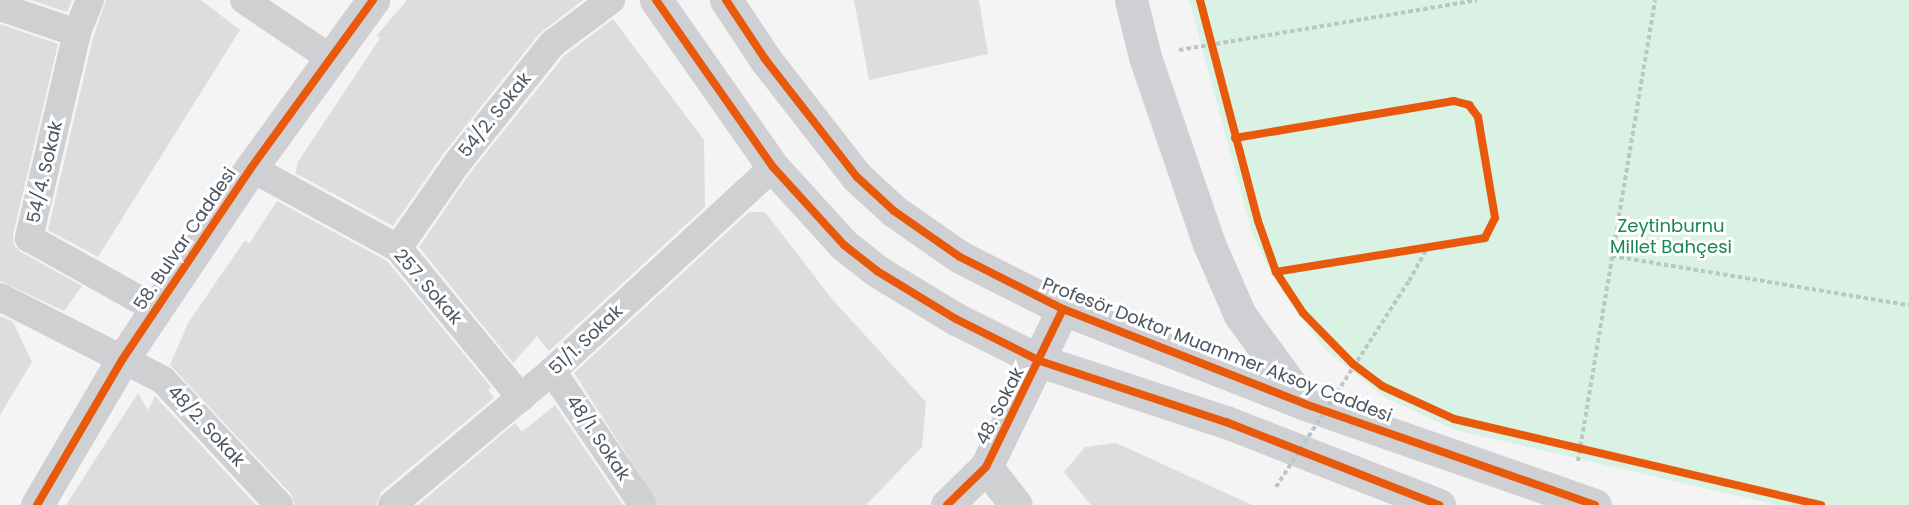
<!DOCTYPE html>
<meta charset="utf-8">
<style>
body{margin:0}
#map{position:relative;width:1909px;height:505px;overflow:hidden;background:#f4f4f4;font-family:Poppins,sans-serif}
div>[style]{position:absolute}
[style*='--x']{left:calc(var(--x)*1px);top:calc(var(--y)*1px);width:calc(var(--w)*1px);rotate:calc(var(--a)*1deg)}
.green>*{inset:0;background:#d9f2e3}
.building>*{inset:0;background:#ddddde}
.path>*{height:4px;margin-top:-2px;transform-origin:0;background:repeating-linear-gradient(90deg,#bcc7c4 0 4.5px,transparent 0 7.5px)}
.minor>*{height:28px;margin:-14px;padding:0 14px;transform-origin:14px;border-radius:14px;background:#ced0d2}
.tertiary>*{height:33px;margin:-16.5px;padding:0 16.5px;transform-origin:16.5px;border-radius:16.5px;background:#ced0d2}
.secondary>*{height:33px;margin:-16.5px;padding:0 16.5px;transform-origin:16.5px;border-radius:16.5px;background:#ced0d4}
.path-bridge>*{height:4px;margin-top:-2px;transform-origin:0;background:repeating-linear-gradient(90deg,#bcc7c4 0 4.5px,transparent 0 7.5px)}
.cycleway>*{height:8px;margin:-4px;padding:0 4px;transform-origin:4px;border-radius:4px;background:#e8590c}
span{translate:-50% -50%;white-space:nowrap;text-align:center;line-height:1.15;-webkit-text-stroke:6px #fff;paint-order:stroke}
.street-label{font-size:18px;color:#4a5661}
.park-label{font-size:18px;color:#17864f}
</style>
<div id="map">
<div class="green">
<div style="clip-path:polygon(1189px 0,1909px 0,1909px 505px,1776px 505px,1455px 430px,1384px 397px,1326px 350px,1284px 294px,1267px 264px,1252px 233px)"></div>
</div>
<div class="building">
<div style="clip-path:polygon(31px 0,72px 0,67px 12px)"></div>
<div style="clip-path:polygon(106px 0,201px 0,240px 30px,98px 257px,48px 230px,93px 38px)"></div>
<div style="clip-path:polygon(407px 0,583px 0,539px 34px,444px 153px,393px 226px,295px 173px,298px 162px,380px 38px,377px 35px)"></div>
<div style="clip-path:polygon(854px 0,979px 0,988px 54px,869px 80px)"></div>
<div style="clip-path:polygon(613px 19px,704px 140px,705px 207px,549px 351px,537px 336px,513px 363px,419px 247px,470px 173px,564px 56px)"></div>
<div style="clip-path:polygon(0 24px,58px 44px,13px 235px,14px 245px,21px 252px,82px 286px,64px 311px,0 281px)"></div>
<div style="clip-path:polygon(277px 201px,387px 261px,491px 387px,488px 390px,494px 398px,381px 492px,376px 505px,295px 505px,291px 494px,170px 365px,188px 323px,245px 240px,249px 244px)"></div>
<div style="clip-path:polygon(749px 212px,765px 212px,832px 299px,926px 402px,922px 447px,866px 505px,659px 505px,574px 373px)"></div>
<div style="clip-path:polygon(0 316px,13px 322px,32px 362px,0 415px)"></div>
<div style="clip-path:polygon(138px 393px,148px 410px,155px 396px,256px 505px,66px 505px)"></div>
<div style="clip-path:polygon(555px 405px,623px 505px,418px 505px,515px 423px,522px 432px)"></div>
<div style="clip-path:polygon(1115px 443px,1125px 447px,1252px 505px,1091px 505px,1064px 472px,1085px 447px)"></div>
</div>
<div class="path">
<div style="--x:1179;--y:50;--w:302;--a:-9.5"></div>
<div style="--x:1612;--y:256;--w:301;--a:9.4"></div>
<div style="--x:1409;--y:281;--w:37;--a:-61"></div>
<div style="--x:1578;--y:461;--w:467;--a:-80.5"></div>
</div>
<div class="minor">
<div style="--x:90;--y:0;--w:35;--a:112"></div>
<div style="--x:77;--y:33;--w:211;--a:103.2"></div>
<div style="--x:29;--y:238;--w:145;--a:29.2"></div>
<div style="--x:244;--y:0;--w:104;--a:34"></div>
<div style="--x:0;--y:7;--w:81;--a:18.7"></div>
<div style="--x:251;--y:168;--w:167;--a:28.6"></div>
<div style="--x:398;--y:248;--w:194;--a:50.6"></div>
<div style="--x:398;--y:248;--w:103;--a:-55.2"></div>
<div style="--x:457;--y:163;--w:152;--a:-51.4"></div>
<div style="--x:552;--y:44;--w:74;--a:-36.7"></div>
<div style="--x:0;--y:297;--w:183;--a:27"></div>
<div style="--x:163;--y:380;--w:171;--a:47.1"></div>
<div style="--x:552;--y:371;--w:162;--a:55.8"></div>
<div style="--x:392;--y:505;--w:209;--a:-39.9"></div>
<div style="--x:552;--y:371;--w:301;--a:-42.7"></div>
</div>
<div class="tertiary">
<div style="--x:986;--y:467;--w:48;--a:51.7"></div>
</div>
<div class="secondary">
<div style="--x:656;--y:0;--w:204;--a:55"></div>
<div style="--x:773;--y:167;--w:105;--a:47.7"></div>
<div style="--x:844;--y:245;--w:42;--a:38.2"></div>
<div style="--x:877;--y:271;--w:92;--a:31.3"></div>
<div style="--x:956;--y:319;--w:94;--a:26.6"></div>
<div style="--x:1040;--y:361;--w:196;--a:18.2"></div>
<div style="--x:1226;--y:422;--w:229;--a:21.3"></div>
<div style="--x:726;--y:0;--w:71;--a:56.5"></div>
<div style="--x:765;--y:59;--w:150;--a:52.1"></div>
<div style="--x:857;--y:177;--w:50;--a:42.6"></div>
<div style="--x:894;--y:211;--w:80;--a:34.9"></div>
<div style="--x:960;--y:257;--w:115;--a:26.8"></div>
<div style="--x:1063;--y:309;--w:260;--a:21.4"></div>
<div style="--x:1305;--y:404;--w:307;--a:19.2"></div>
<div style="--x:1131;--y:0;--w:59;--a:76.2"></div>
<div style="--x:1145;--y:57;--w:198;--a:71.1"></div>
<div style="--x:1209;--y:244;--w:77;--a:66.4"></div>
<div style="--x:1240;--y:315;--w:110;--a:53.9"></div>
<div style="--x:37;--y:505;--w:168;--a:-59.6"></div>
<div style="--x:122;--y:360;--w:231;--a:-56.1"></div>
<div style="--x:251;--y:168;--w:208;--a:-54"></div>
<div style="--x:947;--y:505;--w:54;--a:-44.3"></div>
<div style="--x:986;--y:467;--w:176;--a:-64"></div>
</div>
<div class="path-bridge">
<div style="--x:1276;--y:487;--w:245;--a:-57.2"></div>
</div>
<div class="cycleway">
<div style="--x:656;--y:0;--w:204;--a:55"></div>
<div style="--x:773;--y:167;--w:105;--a:47.7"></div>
<div style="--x:844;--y:245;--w:42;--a:38.2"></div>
<div style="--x:877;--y:271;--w:92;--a:31.3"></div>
<div style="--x:956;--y:319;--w:94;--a:26.6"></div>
<div style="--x:1040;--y:361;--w:196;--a:18.2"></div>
<div style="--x:1226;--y:422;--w:229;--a:21.3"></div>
<div style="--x:726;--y:0;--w:71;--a:56.5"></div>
<div style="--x:765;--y:59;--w:150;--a:52.1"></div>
<div style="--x:857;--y:177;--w:50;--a:42.6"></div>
<div style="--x:894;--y:211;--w:80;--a:34.9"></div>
<div style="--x:960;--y:257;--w:115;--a:26.8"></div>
<div style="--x:1063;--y:309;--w:260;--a:21.4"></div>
<div style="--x:1305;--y:404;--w:307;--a:19.2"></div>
<div style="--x:1200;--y:0;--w:228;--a:75.3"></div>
<div style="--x:1258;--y:221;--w:54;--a:70.6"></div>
<div style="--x:1276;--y:272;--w:49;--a:56.6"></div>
<div style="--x:1303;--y:313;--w:71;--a:45.6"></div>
<div style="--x:1353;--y:364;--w:36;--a:37"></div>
<div style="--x:1382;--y:386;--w:79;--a:24.6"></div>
<div style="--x:1454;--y:419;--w:377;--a:13.2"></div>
<div style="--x:1235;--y:138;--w:222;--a:-9.6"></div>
<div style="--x:1454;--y:101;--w:16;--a:15"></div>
<div style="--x:1469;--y:105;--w:15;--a:53"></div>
<div style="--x:1478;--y:117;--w:102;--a:80.4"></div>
<div style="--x:1495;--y:218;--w:22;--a:117"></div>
<div style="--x:1485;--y:238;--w:212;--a:170.8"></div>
<div style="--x:37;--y:505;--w:168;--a:-59.6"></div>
<div style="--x:122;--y:360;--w:231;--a:-56.1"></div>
<div style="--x:251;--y:168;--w:208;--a:-54"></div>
<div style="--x:947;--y:505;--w:54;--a:-44.3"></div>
<div style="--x:986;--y:467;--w:176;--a:-64"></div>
</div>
<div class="street-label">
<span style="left:495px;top:115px;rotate:-51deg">54/2. Sokak</span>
<span style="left:45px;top:172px;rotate:-77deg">54/4. Sokak</span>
<span style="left:185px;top:239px;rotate:-56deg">58. Bulvar Caddesi</span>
<span style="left:428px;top:287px;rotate:49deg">257. Sokak</span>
<span style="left:586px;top:340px;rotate:-43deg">51/1. Sokak</span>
<span style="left:1217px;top:350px;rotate:21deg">Profesör Doktor Muammer Aksoy Caddesi</span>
<span style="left:1000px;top:406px;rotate:-63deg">48. Sokak</span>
<span style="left:206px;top:426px;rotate:47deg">48/2. Sokak</span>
<span style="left:598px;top:438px;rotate:56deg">48/1. Sokak</span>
</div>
<div class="park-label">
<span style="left:1671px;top:237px">Zeytinburnu<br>Millet Bahçesi</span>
</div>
</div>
